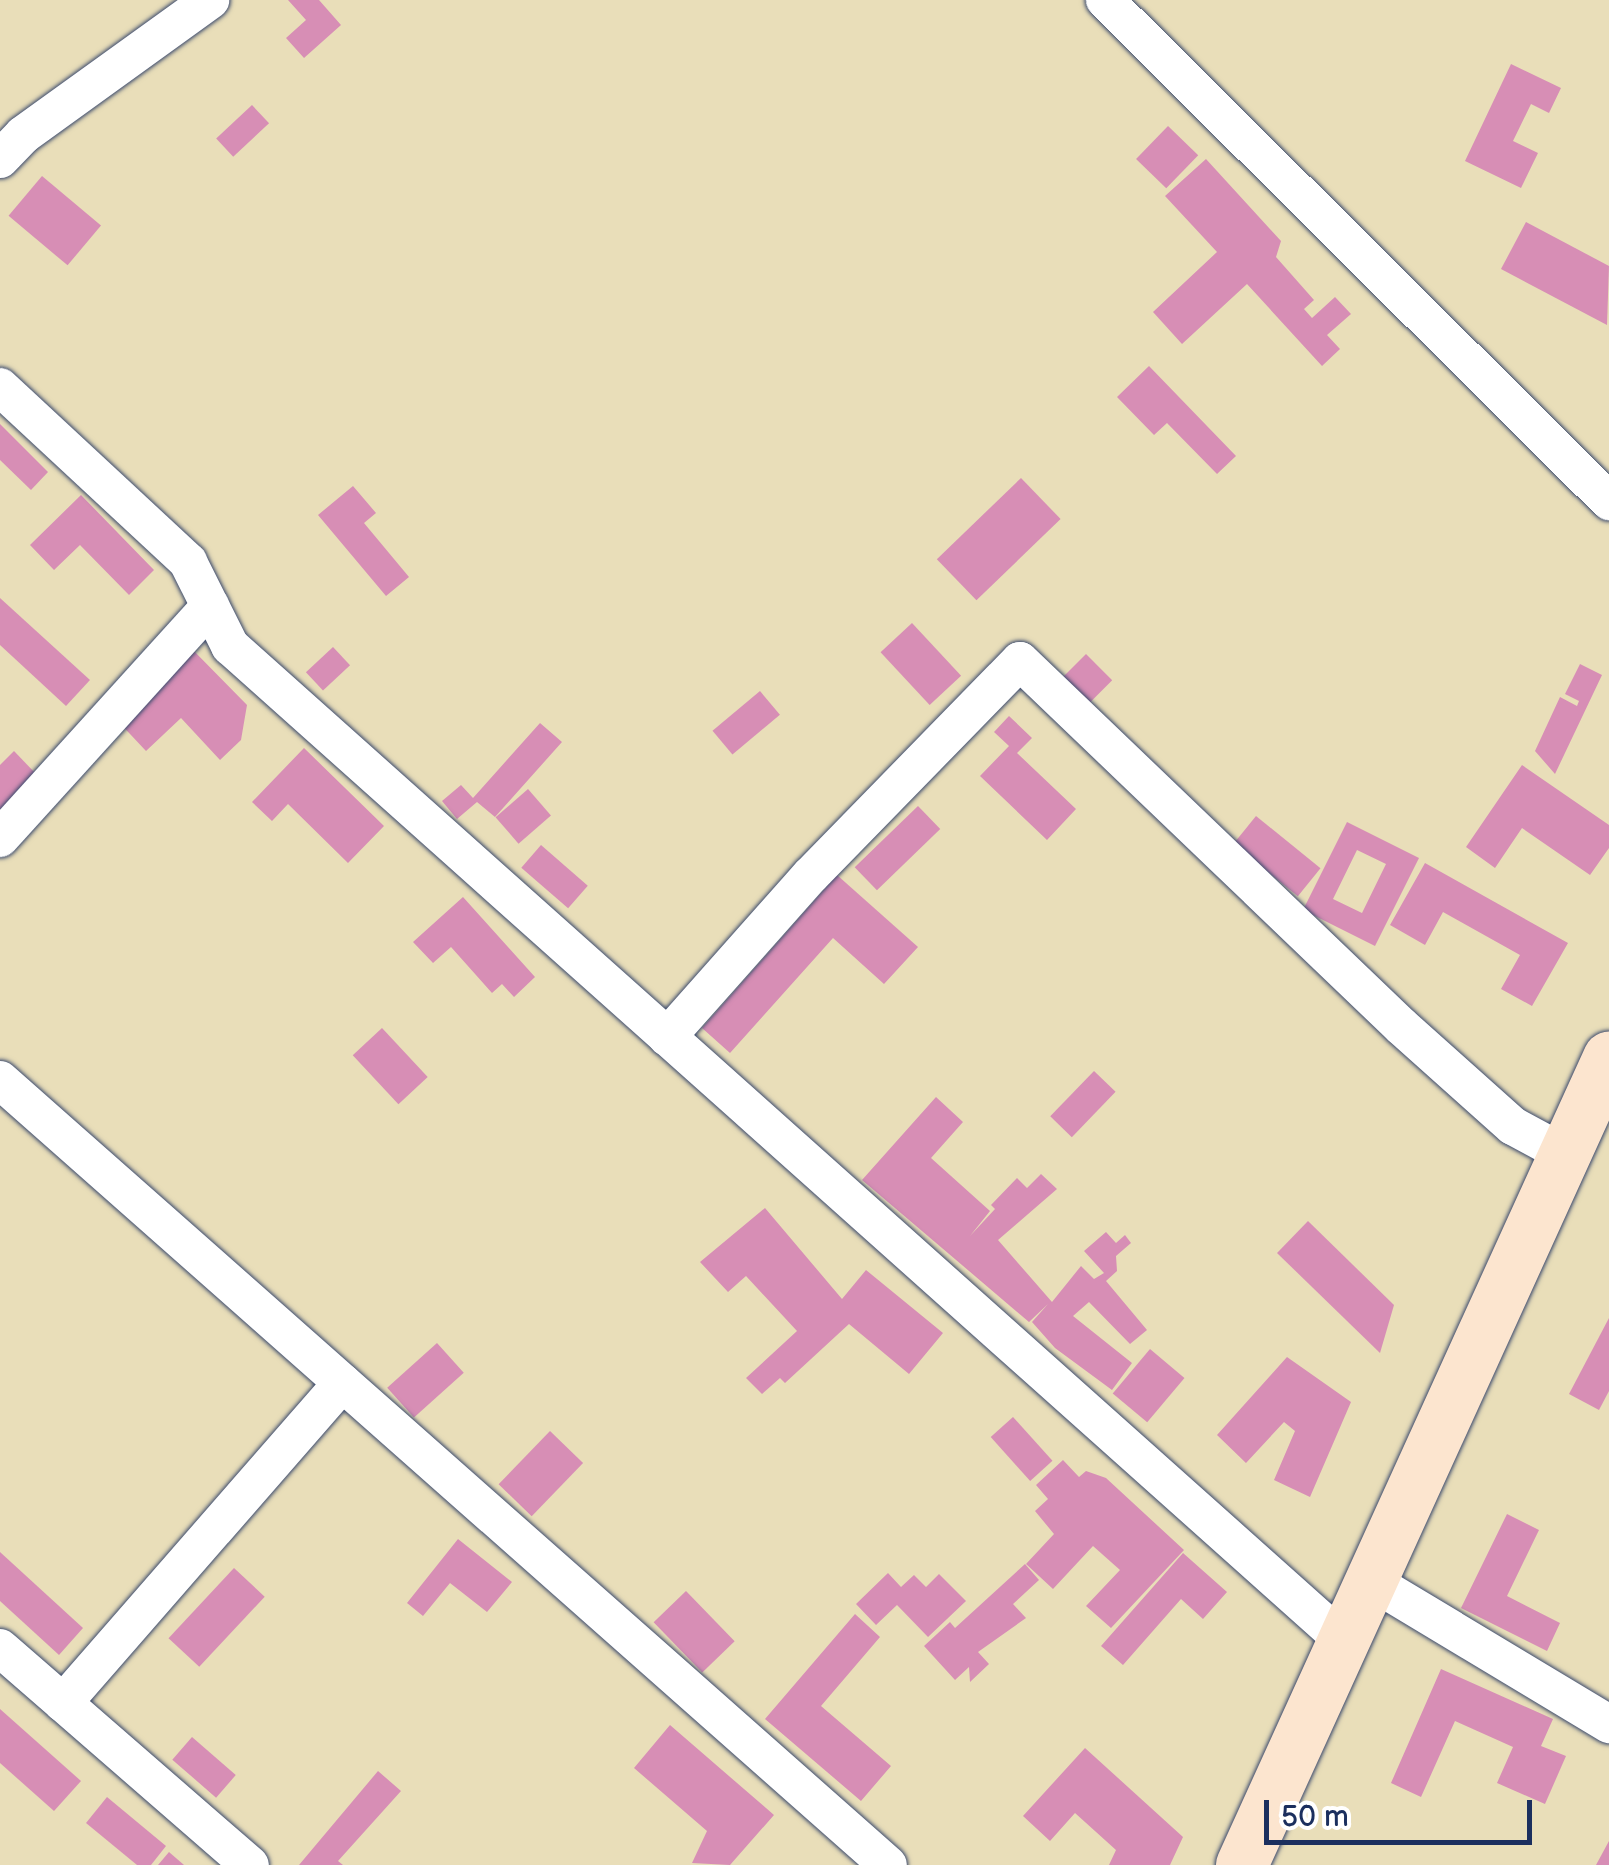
<!DOCTYPE html>
<style>
body{margin:0}
#map{position:relative;width:1609px;height:1865px;overflow:hidden;background:#e9deb9;font-family:"Balsamiq Sans",sans-serif}
div>[style]{position:absolute}
[style*='--x']{left:calc(var(--x)*1px);top:calc(var(--y)*1px);width:calc(var(--w)*1px);rotate:calc(var(--a)*1deg)}
.building>*{inset:0;background:#d78eb5;transform-origin:0 0}
.roads{filter:drop-shadow(0 0 2px #3a496c) drop-shadow(0 0 2px #3a496c)}
.street>*{height:38px;margin:-19px;padding:0 19px;transform-origin:19px;border-radius:19px;background:#fff}
.secondary>*{height:52px;margin:-26px;padding:0 26px;transform-origin:26px;border-radius:26px;background:#fce5cf}
span{translate:-50% -50%;white-space:nowrap;text-align:center;line-height:1.15;-webkit-text-stroke:8px #fff;paint-order:stroke}
.scale{position:absolute;left:1264px;top:1800px;width:268px;height:45px;box-sizing:border-box;border:5px solid #1b2f5e;border-top:0;padding-left:12px;font-size:30px;line-height:35px;white-space:nowrap;color:#1b2f5e;-webkit-text-stroke:8px #fff;paint-order:stroke}
</style>
<div id="map">
<div class="building">
<div style="clip-path:polygon(288px 0,319px 0,341px 25px,304px 58px,286px 38px,306px 20px)"></div>
<div style="clip-path:polygon(1511px 64px,1561px 88px,1549px 113px,1531px 104px,1513px 141px,1538px 153px,1521px 188px,1465px 161px)"></div>
<div style="left:252px;top:105px;width:25px;height:49px;rotate:47deg"></div>
<div style="left:1168px;top:126px;width:42px;height:46px;rotate:44deg"></div>
<div style="clip-path:polygon(1206px 159px,1281px 241px,1276px 257px,1314px 300px,1304px 309px,1312px 318px,1335px 297px,1351px 314px,1327px 335px,1340px 349px,1322px 366px,1247px 284px,1182px 344px,1153px 312px,1217px 252px,1165px 196px)"></div>
<div style="left:42px;top:176px;width:77px;height:52px;rotate:40deg"></div>
<div style="clip-path:polygon(1526px 222px,1609px 266px,1607px 325px,1501px 269px)"></div>
<div style="clip-path:polygon(1149px 366px,1236px 456px,1217px 474px,1167px 423px,1154px 435px,1117px 397px)"></div>
<div style="clip-path:polygon(0 424px,48px 472px,31px 490px,0 460px)"></div>
<div style="left:1021px;top:478px;width:57px;height:117px;rotate:46deg"></div>
<div style="clip-path:polygon(353px 486px,376px 513px,364px 523px,409px 577px,386px 596px,318px 515px)"></div>
<div style="clip-path:polygon(81px 495px,154px 570px,129px 595px,80px 545px,54px 570px,30px 545px)"></div>
<div style="clip-path:polygon(0 598px,90px 680px,66px 706px,0 645px)"></div>
<div style="left:912px;top:623px;width:72px;height:43px;rotate:47deg"></div>
<div style="clip-path:polygon(190px 647px,247px 705px,241px 740px,220px 760px,181px 718px,146px 751px,115px 718px)"></div>
<div style="left:333px;top:647px;width:25px;height:37px;rotate:47deg"></div>
<div style="left:1086px;top:654px;width:37px;height:35px;rotate:45deg"></div>
<div style="clip-path:polygon(1580px 664px,1602px 675px,1555px 774px,1535px 751px,1560px 697px,1577px 706px,1579px 701px,1565px 694px)"></div>
<div style="left:760px;top:691px;width:31px;height:62px;rotate:50deg"></div>
<div style="clip-path:polygon(1009px 716px,1032px 738px,1017px 753px,1076px 809px,1047px 840px,980px 776px,1009px 746px,994px 732px)"></div>
<div style="clip-path:polygon(540px 723px,562px 742px,495px 817px,477px 802px,457px 819px,442px 801px,461px 785px,473px 798px)"></div>
<div style="clip-path:polygon(304px 748px,384px 826px,348px 863px,288px 804px,272px 821px,252px 802px)"></div>
<div style="clip-path:polygon(14px 751px,37px 775px,0 811px,0 765px)"></div>
<div style="clip-path:polygon(1522px 765px,1609px 825px,1609px 848px,1590px 875px,1522px 828px,1495px 868px,1466px 847px)"></div>
<div style="left:528px;top:789px;width:35px;height:43px;rotate:49deg"></div>
<div style="left:918px;top:806px;width:32px;height:88px;rotate:46deg"></div>
<div style="left:1256px;top:816px;width:83px;height:36px;rotate:39deg"></div>
<div style="clip-path:polygon(evenodd,1347px 822px,1419px 858px,1375px 946px,1303px 910px,1347px 822px,1357px 850px,1386px 864px,1362px 913px,1333px 899px,1357px 850px)"></div>
<div style="left:541px;top:845px;width:62px;height:30px;rotate:41deg"></div>
<div style="clip-path:polygon(1425px 863px,1568px 943px,1532px 1006px,1501px 989px,1520px 955px,1443px 912px,1425px 945px,1390px 925px)"></div>
<div style="clip-path:polygon(837px 875px,918px 947px,884px 984px,833px 938px,730px 1053px,702px 1028px)"></div>
<div style="clip-path:polygon(463px 897px,535px 977px,514px 997px,502px 984px,492px 993px,451px 947px,433px 963px,413px 942px)"></div>
<div style="left:382px;top:1028px;width:67px;height:40px;rotate:47deg"></div>
<div style="left:1094px;top:1071px;width:30px;height:63px;rotate:44deg"></div>
<div style="clip-path:polygon(936px 1097px,963px 1122px,931px 1158px,990px 1211px,970px 1236px,995px 1209px,991px 1205px,1017px 1178px,1027px 1188px,1041px 1174px,1057px 1189px,998px 1240px,1052px 1302px,1081px 1266px,1094px 1279px,1104px 1273px,1084px 1251px,1106px 1232px,1116px 1243px,1125px 1235px,1131px 1243px,1116px 1256px,1117px 1271px,1106px 1281px,1147px 1330px,1130px 1344px,1089px 1302px,1073px 1316px,1132px 1363px,1112px 1390px,1055px 1348px,1032px 1322px,1048px 1304px,1029px 1322px,862px 1180px)"></div>
<div style="clip-path:polygon(765px 1208px,842px 1299px,866px 1270px,943px 1333px,909px 1374px,849px 1324px,785px 1383px,780px 1378px,762px 1394px,746px 1378px,797px 1331px,746px 1276px,728px 1292px,700px 1262px)"></div>
<div style="clip-path:polygon(1308px 1221px,1394px 1305px,1380px 1353px,1277px 1253px)"></div>
<div style="clip-path:polygon(1609px 1318px,1609px 1391px,1599px 1410px,1569px 1394px)"></div>
<div style="left:437px;top:1343px;width:40px;height:67px;rotate:48deg"></div>
<div style="left:1150px;top:1349px;width:45px;height:58px;rotate:40deg"></div>
<div style="clip-path:polygon(1287px 1357px,1351px 1402px,1310px 1497px,1274px 1480px,1295px 1431px,1284px 1422px,1246px 1463px,1217px 1435px)"></div>
<div style="left:1013px;top:1417px;width:59px;height:30px;rotate:48deg"></div>
<div style="left:550px;top:1431px;width:46px;height:74px;rotate:44deg"></div>
<div style="clip-path:polygon(1063px 1460px,1079px 1477px,1086px 1471px,1106px 1478px,1184px 1550px,1111px 1628px,1086px 1606px,1120px 1570px,1093px 1546px,1053px 1589px,1026px 1564px,1054px 1534px,1035px 1511px,1048px 1499px,1036px 1485px)"></div>
<div style="clip-path:polygon(1507px 1514px,1539px 1530px,1507px 1596px,1560px 1623px,1547px 1651px,1461px 1608px)"></div>
<div style="clip-path:polygon(458px 1539px,512px 1582px,487px 1612px,450px 1583px,423px 1616px,407px 1603px)"></div>
<div style="clip-path:polygon(0 1552px,83px 1628px,59px 1655px,0 1601px)"></div>
<div style="clip-path:polygon(1183px 1553px,1227px 1592px,1203px 1619px,1181px 1599px,1123px 1665px,1101px 1646px)"></div>
<div style="clip-path:polygon(1025px 1564px,1039px 1580px,1013px 1604px,1026px 1618px,978px 1652px,989px 1664px,970px 1682px,969px 1667px,955px 1680px,924px 1646px,950px 1622px,955px 1628px)"></div>
<div style="left:234px;top:1568px;width:42px;height:96px;rotate:43deg"></div>
<div style="clip-path:polygon(888px 1573px,901px 1587px,914px 1575px,926px 1587px,939px 1574px,966px 1601px,928px 1637px,897px 1605px,876px 1625px,856px 1604px)"></div>
<div style="left:686px;top:1591px;width:70px;height:45px;rotate:46deg"></div>
<div style="clip-path:polygon(855px 1614px,880px 1637px,821px 1706px,891px 1766px,861px 1801px,765px 1719px)"></div>
<div style="clip-path:polygon(1441px 1669px,1553px 1719px,1541px 1746px,1566px 1756px,1545px 1804px,1497px 1783px,1513px 1747px,1455px 1721px,1421px 1797px,1391px 1783px)"></div>
<div style="clip-path:polygon(0 1709px,81px 1781px,54px 1811px,0 1763px)"></div>
<div style="clip-path:polygon(670px 1725px,774px 1815px,730px 1865px,692px 1863px,707px 1831px,634px 1768px)"></div>
<div style="left:192px;top:1737px;width:58px;height:30px;rotate:41deg"></div>
<div style="clip-path:polygon(1085px 1748px,1183px 1837px,1170px 1865px,1109px 1865px,1116px 1850px,1075px 1813px,1050px 1841px,1023px 1816px)"></div>
<div style="clip-path:polygon(378px 1771px,401px 1791px,338px 1861px,343px 1865px,299px 1865px)"></div>
<div style="clip-path:polygon(107px 1797px,166px 1846px,151px 1865px,137px 1865px,86px 1823px)"></div>
<div style="clip-path:polygon(1609px 1841px,1609px 1865px,1596px 1865px)"></div>
<div style="clip-path:polygon(169px 1852px,184px 1865px,158px 1865px)"></div>
</div>
<div class="roads">
<div class="street">
<div style="--x:1105;--y:0;--w:711;--a:44.83"></div>
<div style="--x:0;--y:159;--w:33;--a:-46"></div>
<div style="--x:23;--y:135;--w:231;--a:-35.8"></div>
<div style="--x:0;--y:387;--w:257;--a:42.9"></div>
<div style="--x:188;--y:562;--w:94;--a:63.4"></div>
<div style="--x:230;--y:646;--w:1494;--a:41.77"></div>
<div style="--x:0;--y:838;--w:313;--a:-47.8"></div>
<div style="--x:667;--y:1037;--w:217;--a:-48.4"></div>
<div style="--x:811;--y:875;--w:299;--a:-45.7"></div>
<div style="--x:1020;--y:661;--w:528;--a:43.77"></div>
<div style="--x:1401;--y:1026;--w:150;--a:41.8"></div>
<div style="--x:1513;--y:1126;--w:59;--a:28.3"></div>
<div style="--x:0;--y:1080;--w:1185;--a:41.48"></div>
<div style="--x:1371;--y:1581;--w:278;--a:31"></div>
<div style="--x:0;--y:1648;--w:331;--a:41"></div>
<div style="--x:63;--y:1703;--w:425;--a:-48.9"></div>
</div>
<div class="secondary">
<div style="--x:1242;--y:1865;--w:887;--a:-65.55"></div>
</div>
</div>
<div class="scale">50 m</div>
</div>
